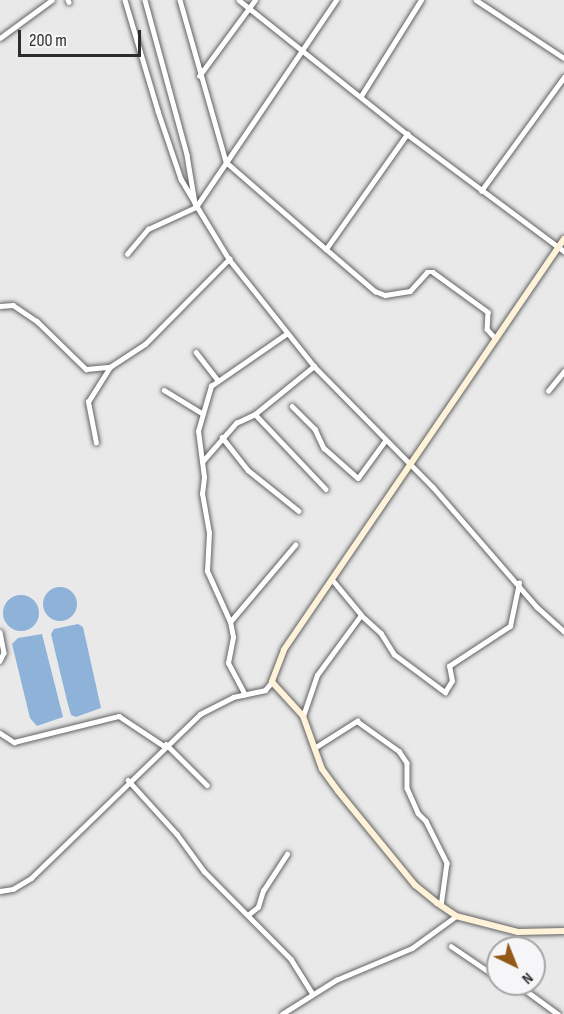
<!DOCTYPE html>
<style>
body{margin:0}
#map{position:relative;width:564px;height:1014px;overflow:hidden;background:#e9e9ea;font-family:"Sofia Sans Condensed",sans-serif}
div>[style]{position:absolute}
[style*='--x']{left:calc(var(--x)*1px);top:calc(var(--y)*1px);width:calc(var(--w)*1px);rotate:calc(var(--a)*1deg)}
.water>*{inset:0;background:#8fb2d9}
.round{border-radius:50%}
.roads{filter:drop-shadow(0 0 2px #626263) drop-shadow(0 0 2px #626263)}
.street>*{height:4.5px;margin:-2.25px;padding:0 2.25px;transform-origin:2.25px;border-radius:2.25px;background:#fff}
.secondary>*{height:6px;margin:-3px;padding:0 3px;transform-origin:3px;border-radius:3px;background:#fef2d8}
span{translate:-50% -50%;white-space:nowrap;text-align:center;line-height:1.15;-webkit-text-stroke:4.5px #f6f6f8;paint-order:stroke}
.north{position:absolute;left:486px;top:936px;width:60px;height:60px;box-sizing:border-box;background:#f6f6f8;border:2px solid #a5a5a6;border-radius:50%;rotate:137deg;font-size:16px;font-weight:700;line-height:24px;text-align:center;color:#2c2c2c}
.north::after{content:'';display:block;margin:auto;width:21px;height:27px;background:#935817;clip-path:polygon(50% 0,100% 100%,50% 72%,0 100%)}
.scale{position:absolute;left:18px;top:30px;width:123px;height:27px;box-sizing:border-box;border:3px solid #2c2c2c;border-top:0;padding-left:8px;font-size:18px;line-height:21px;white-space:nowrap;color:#2c2c2c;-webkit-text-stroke:4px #f6f6f8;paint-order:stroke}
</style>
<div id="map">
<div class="water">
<div class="round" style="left:43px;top:587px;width:34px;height:34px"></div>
<div class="round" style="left:3px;top:595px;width:36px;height:36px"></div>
<div style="clip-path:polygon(78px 624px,83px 627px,101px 708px,76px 717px,71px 715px,67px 701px,51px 634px,54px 629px)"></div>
<div style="clip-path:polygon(42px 634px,63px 717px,37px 726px,30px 718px,12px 644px,18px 638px)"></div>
</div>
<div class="roads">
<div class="street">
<div style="--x:68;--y:0;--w:2;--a:63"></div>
<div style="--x:125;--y:0;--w:116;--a:73.4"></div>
<div style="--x:158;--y:111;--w:72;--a:71.3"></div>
<div style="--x:181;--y:179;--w:26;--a:59"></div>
<div style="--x:145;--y:0;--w:161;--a:74.8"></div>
<div style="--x:187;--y:155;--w:49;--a:80.5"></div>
<div style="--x:195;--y:203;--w:66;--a:58.7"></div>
<div style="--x:229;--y:259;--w:137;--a:51.5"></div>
<div style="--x:314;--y:366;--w:170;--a:45.5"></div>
<div style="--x:433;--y:487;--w:159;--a:49.1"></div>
<div style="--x:537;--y:607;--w:36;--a:42"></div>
<div style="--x:180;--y:0;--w:168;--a:74.1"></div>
<div style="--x:226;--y:162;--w:133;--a:41"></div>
<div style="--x:326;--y:249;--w:141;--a:-54.8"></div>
<div style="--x:239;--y:0;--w:215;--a:38.6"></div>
<div style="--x:407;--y:134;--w:196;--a:36.7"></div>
<div style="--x:476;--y:0;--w:105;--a:33.4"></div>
<div style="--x:0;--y:38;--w:64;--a:-36.2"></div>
<div style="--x:199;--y:76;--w:94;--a:-53.6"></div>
<div style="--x:361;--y:96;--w:113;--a:-58"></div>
<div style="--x:481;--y:191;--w:141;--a:-53.9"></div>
<div style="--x:326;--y:249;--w:65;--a:40.6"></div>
<div style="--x:375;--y:291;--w:11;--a:22"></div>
<div style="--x:385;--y:295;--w:25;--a:-9"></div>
<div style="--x:410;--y:291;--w:25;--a:-48"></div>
<div style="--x:427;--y:272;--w:6;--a:0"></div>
<div style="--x:433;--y:272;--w:68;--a:36"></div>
<div style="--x:488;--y:312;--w:17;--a:93"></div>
<div style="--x:487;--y:329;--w:13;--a:48"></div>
<div style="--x:127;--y:254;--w:33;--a:-50"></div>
<div style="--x:148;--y:229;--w:53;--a:-24.6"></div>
<div style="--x:196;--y:207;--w:250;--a:-55.9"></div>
<div style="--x:0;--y:306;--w:13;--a:-4"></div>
<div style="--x:13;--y:305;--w:29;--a:34"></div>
<div style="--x:37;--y:321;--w:69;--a:44.4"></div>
<div style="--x:86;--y:369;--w:24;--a:-5"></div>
<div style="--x:110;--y:367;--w:42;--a:-33.3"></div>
<div style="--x:145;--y:344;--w:120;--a:-45.3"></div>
<div style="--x:196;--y:352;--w:36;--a:52"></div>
<div style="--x:164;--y:390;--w:44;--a:31.2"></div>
<div style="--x:548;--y:391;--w:26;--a:-51"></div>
<div style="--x:292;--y:406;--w:33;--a:45"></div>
<div style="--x:315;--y:429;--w:21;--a:65"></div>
<div style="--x:324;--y:448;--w:45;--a:41.4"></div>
<div style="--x:358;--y:478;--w:46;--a:-53.9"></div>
<div style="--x:255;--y:414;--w:103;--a:46.6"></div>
<div style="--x:222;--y:437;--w:42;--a:51.8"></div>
<div style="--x:248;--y:470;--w:65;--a:38.8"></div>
<div style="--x:96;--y:443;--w:42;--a:-101"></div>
<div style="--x:88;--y:402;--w:41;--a:-57.8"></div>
<div style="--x:202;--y:462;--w:52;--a:-48.9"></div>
<div style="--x:236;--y:423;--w:21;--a:-25"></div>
<div style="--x:255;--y:414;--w:76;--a:-39.1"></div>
<div style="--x:361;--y:615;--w:27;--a:42"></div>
<div style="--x:381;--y:633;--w:25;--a:58"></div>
<div style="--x:394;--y:654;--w:64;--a:36.7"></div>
<div style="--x:445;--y:692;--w:13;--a:-58"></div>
<div style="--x:452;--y:681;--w:15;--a:-101"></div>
<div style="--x:449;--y:666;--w:73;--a:-33.3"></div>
<div style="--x:510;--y:626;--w:44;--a:-78.2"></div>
<div style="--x:230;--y:622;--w:101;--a:-49.8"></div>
<div style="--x:0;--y:632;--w:21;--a:79"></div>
<div style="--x:4;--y:653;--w:9;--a:117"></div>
<div style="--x:245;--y:695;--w:36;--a:-118"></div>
<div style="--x:228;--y:663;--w:26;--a:-79"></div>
<div style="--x:233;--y:637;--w:15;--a:-101"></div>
<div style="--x:230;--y:622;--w:56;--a:-114.3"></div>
<div style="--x:207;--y:571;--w:38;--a:-87"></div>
<div style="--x:209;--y:533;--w:40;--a:-100"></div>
<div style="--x:202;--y:494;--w:17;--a:-83"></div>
<div style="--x:204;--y:477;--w:46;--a:-97.4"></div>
<div style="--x:198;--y:431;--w:47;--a:-73.9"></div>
<div style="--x:211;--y:386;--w:91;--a:-34.7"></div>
<div style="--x:303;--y:716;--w:43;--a:-71.1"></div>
<div style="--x:317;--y:675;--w:74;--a:-53.7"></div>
<div style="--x:361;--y:615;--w:45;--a:-129.6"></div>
<div style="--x:0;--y:733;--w:17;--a:33"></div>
<div style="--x:14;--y:742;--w:108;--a:-13.9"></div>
<div style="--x:119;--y:716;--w:54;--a:33.7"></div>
<div style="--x:166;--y:744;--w:58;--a:45"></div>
<div style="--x:316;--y:747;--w:49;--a:-32.4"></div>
<div style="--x:357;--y:721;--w:52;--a:35.5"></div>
<div style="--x:399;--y:751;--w:14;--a:56"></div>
<div style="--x:407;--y:763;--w:25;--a:90"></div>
<div style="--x:407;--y:788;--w:27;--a:66"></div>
<div style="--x:418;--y:813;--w:11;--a:45"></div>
<div style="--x:426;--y:821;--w:47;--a:63.4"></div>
<div style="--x:447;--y:863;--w:43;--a:97.9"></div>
<div style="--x:128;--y:780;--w:73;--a:47.8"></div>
<div style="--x:177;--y:834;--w:46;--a:53.9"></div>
<div style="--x:204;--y:871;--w:124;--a:45.3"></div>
<div style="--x:291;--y:959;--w:39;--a:58"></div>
<div style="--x:0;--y:891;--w:13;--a:-9"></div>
<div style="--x:13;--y:889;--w:21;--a:-31"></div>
<div style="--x:31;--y:878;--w:235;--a:-44.1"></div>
<div style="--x:200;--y:714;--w:37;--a:-27"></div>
<div style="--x:233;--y:697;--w:33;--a:-12"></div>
<div style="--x:265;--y:690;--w:11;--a:-49"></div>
<div style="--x:249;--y:914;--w:11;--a:-38"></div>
<div style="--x:258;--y:907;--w:17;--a:-73"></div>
<div style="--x:263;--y:891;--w:44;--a:-57"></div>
<div style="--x:451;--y:946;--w:57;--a:34.2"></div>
<div style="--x:517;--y:984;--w:51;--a:36.2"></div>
<div style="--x:282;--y:1014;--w:64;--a:-32.2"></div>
<div style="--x:336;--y:980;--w:82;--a:-22.8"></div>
<div style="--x:412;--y:948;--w:54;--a:-36"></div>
</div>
<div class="secondary">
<div style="--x:564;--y:239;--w:497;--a:124.3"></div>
<div style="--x:284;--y:650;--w:34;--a:111"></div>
<div style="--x:272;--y:682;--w:46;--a:47.6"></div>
<div style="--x:303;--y:716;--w:56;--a:70.3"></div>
<div style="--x:322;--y:769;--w:27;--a:54"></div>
<div style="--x:338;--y:791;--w:122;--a:50.7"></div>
<div style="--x:415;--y:885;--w:28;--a:39"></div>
<div style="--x:437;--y:903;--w:23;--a:34"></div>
<div style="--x:456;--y:916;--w:64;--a:14.5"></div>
<div style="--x:518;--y:932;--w:46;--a:-1.2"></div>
</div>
</div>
<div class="north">N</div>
<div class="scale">200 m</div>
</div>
